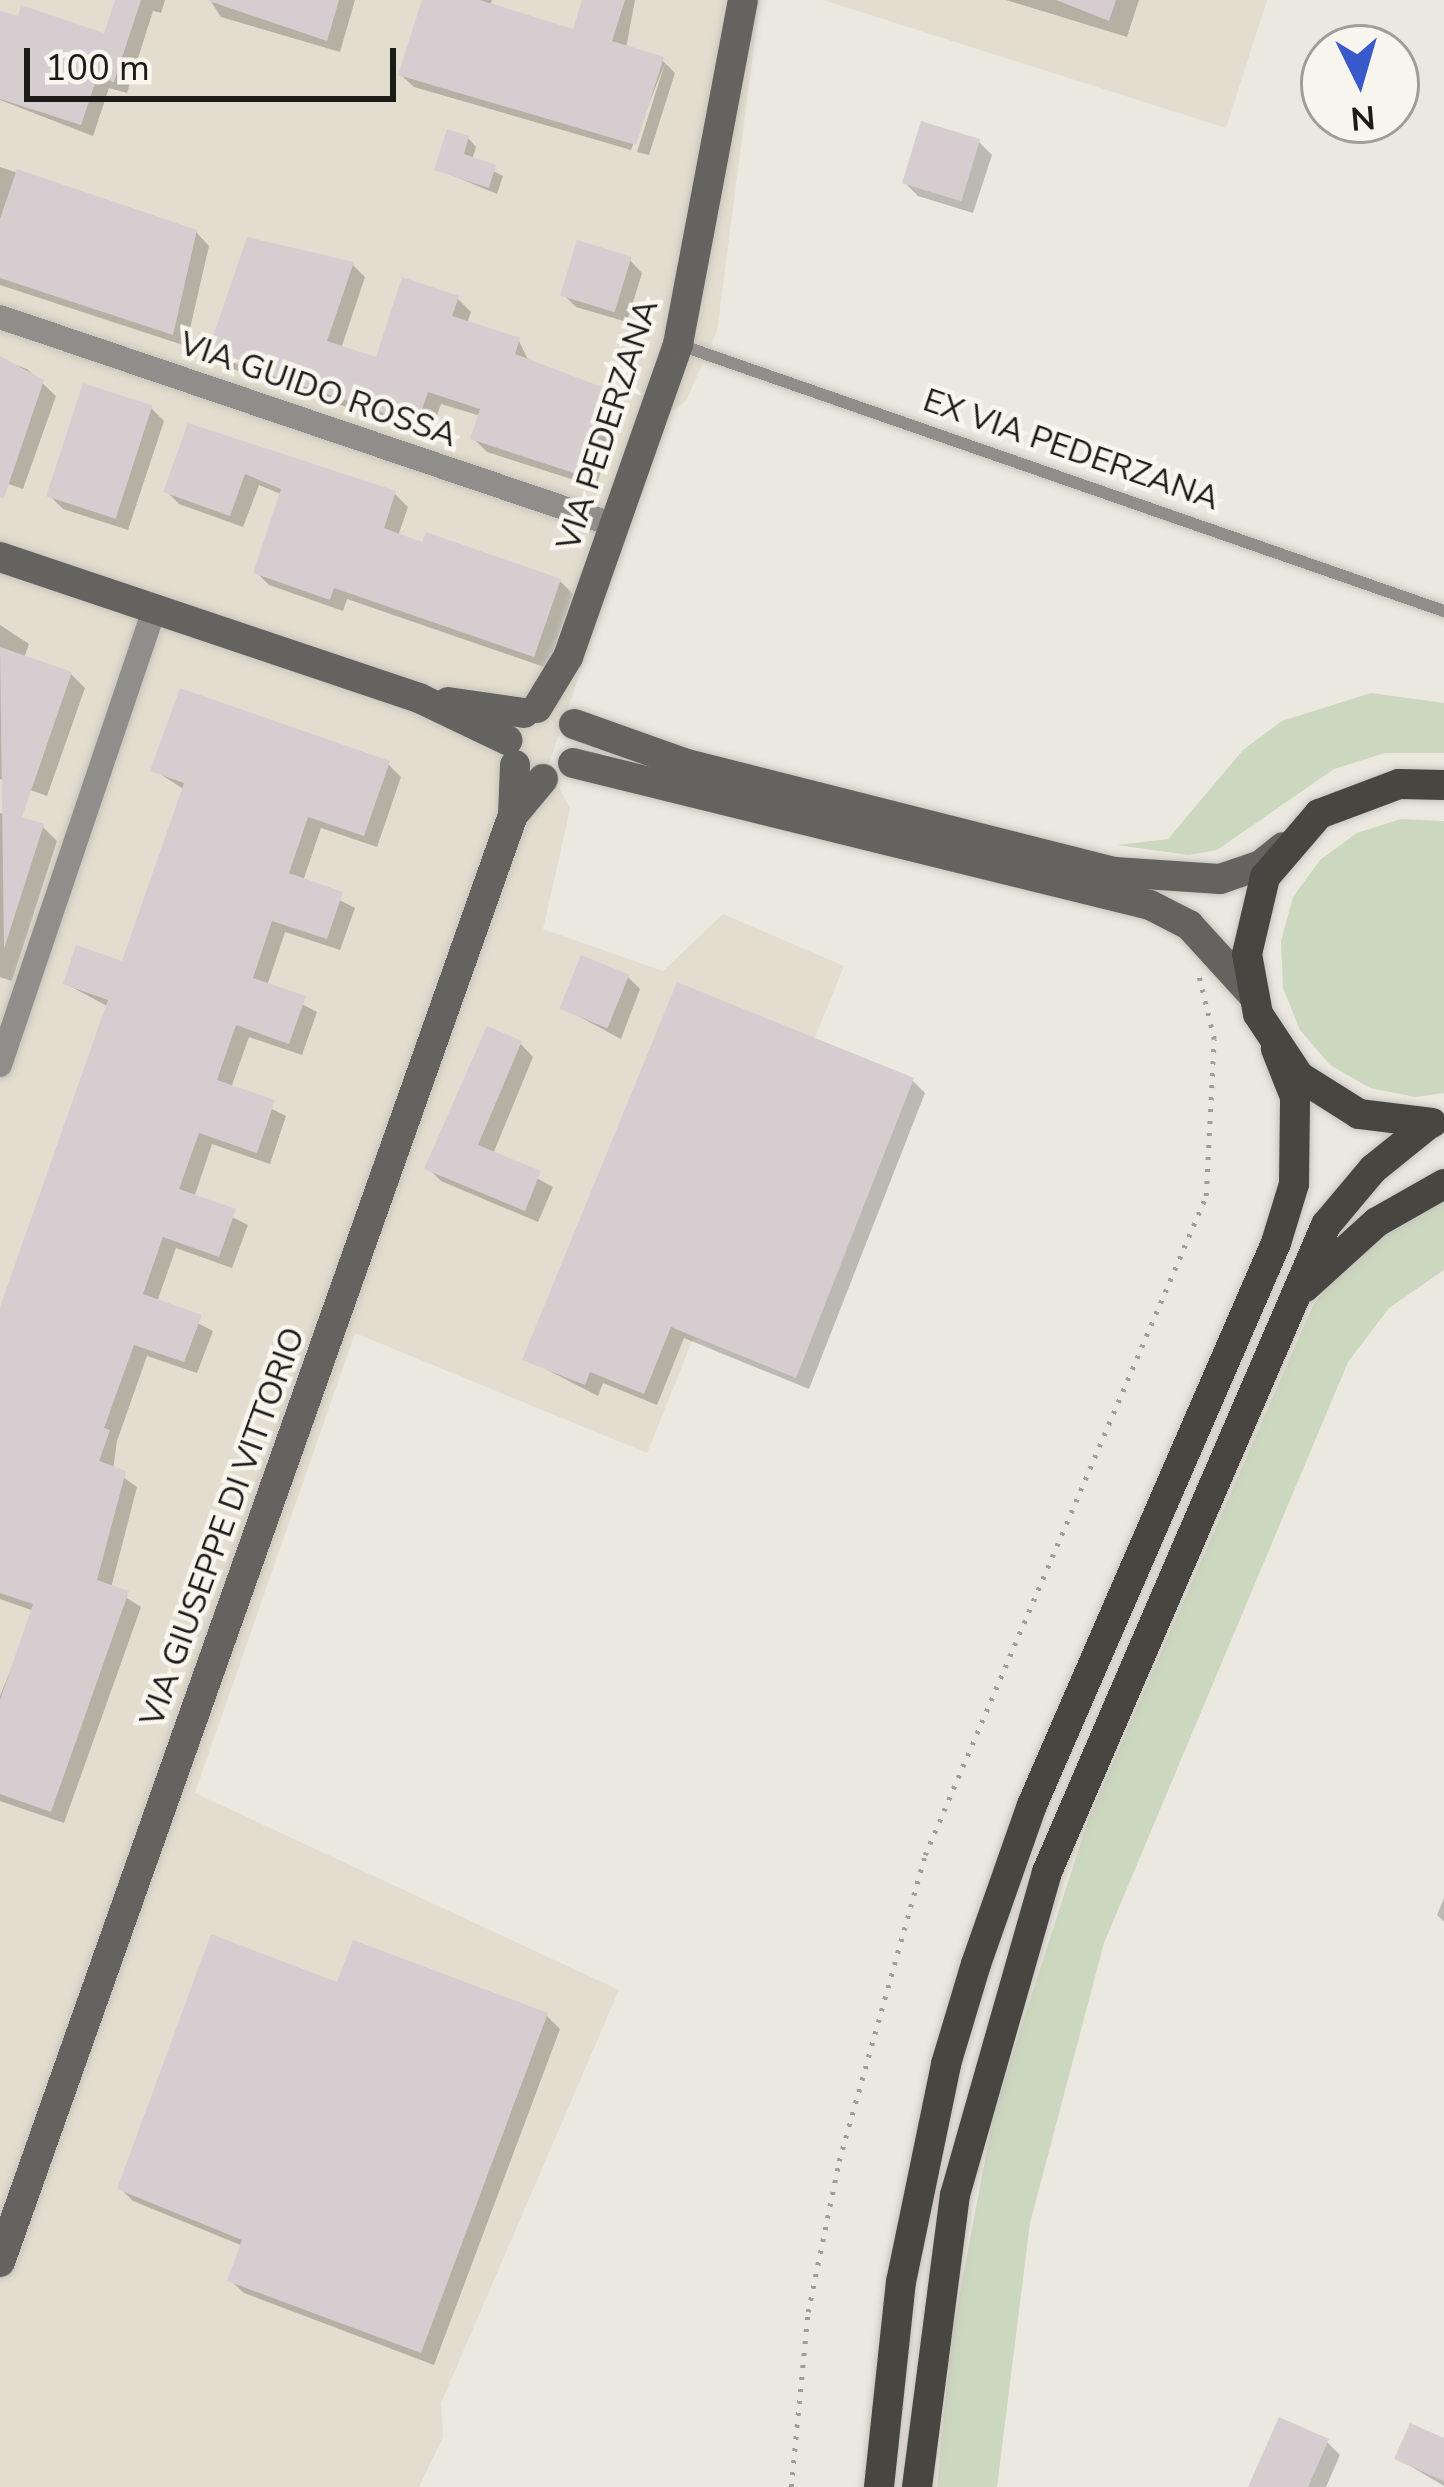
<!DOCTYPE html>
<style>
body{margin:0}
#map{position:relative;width:1444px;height:2487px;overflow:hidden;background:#ebe8e0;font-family:"Nunito Sans",sans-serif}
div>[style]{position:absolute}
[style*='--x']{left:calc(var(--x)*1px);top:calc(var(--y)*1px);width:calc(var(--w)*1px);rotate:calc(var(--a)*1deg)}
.built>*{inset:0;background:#e2ddce}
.green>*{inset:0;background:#ccd7bf}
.shadow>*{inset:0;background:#0003}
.building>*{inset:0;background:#d6cdd1;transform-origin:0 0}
.path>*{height:4.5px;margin-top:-2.25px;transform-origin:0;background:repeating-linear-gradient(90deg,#a09e98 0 3px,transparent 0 12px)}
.roads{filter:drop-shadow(0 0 3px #c6c3bc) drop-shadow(0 0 3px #c6c3bc)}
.lane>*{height:12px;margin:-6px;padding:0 6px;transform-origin:6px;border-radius:6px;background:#8f8e8b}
.street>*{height:24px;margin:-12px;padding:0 12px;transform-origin:12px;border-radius:12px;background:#8f8e8b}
.secondary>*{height:30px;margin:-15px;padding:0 15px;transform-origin:15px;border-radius:15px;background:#65635f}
.primary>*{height:30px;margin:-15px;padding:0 15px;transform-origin:15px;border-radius:15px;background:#474641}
span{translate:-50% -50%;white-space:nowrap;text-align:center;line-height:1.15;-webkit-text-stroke:9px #f8f5ee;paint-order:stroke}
.street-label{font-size:33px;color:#1c1b18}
.north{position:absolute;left:1300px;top:24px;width:120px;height:120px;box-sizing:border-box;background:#f8f5ee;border:3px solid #a09e98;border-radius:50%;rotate:175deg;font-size:33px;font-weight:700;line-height:48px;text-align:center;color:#1c1b18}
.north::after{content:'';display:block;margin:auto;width:42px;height:54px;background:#3a5acc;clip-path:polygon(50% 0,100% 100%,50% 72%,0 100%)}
.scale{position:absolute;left:24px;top:48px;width:372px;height:54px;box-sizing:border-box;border:6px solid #1c1b18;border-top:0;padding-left:15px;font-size:36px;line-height:42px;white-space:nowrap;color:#1c1b18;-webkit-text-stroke:9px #f8f5ee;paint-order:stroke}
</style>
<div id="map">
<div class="built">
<div style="clip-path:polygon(0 0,760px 0,717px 331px,686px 401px,670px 412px,548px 766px,570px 809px,543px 929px,663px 971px,723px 914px,844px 966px,647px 1453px,355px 1333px,195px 1793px,619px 1990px,441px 2403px,443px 2437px,419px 2487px,0 2487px)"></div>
<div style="clip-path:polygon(823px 0,1267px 0,1226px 128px)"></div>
</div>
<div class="green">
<div style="clip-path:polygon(1371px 693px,1444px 703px,1444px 753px,1385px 753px,1334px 769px,1217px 850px,1188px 855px,1117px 845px,1168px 839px,1243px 750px,1282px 721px)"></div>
<div style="clip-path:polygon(1401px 819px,1444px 821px,1444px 1093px,1415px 1097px,1370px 1088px,1330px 1065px,1300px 1030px,1283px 988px,1281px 941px,1293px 897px,1320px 860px,1357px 833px)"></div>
<div style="clip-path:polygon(1444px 1195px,1444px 1270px,1389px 1308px,1348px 1362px,1104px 1943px,1030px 2223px,997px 2487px,937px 2487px,951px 2340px,994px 2112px,1088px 1820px,1313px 1305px,1361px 1246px)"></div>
</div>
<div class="shadow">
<div style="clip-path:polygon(118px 0,165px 0,161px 13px,153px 11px,127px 93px,109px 88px,93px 136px,0 100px,0 14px,106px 36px)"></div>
<div style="clip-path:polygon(210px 0,355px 0,340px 52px,221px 17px)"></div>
<div style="clip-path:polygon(425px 0,492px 0,490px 6px,575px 32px,585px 0,635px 0,626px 48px,662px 60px,675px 73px,649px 155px,637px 152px,665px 63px,631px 150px,414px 87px,401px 75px)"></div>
<div style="clip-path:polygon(1006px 0,1139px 0,1127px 37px)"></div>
<div style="clip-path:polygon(468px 138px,476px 147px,472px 160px,503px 176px,497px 194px,437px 169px)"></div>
<div style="clip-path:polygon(979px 142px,992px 155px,973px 213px,918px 196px,905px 183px)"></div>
<div style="clip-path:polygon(0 167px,196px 232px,209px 246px,186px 346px,0 285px)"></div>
<div style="clip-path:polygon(629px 259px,642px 273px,627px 322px,576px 307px,563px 294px)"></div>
<div style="clip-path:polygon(352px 264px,365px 277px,341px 349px,378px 361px,457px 298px,471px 312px,467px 324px,519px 341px,529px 362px,609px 392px,622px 405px,596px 487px,487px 452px,474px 439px,481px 416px,441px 404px,430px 435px,224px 366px,211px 353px)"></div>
<div style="clip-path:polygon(0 359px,27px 369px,56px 396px,23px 489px,0 481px)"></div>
<div style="clip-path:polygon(151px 408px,164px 421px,128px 530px,63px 509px,50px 496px)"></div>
<div style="clip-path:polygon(190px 427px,395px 494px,408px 507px,398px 536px,560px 581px,573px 594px,547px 668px,347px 599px,343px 611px,269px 585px,256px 572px,283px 495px,259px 485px,243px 527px,179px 504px,166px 491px)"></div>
<div style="clip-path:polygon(0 625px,29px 644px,24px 658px,71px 674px,85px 688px,47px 796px,0 779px)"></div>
<div style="clip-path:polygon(388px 764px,401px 777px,377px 847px,321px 828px,303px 881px,355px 908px,340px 950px,285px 932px,267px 986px,317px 1012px,302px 1055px,249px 1037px,231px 1088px,286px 1116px,270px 1164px,212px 1144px,194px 1198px,248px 1225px,232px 1268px,176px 1248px,157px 1302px,213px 1331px,197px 1373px,147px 1356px,117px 1441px,113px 1470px,137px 1487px,111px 1588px,141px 1607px,64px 1823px,0 1801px,0 1696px,34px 1611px,0 1599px,0 1317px,109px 1007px,66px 984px,124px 965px,185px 790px,154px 770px)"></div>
<div style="clip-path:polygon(0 813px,43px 827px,57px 841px,12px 981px,0 977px)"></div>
<div style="clip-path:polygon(627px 976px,640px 989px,621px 1039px,563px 1008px)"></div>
<div style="clip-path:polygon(520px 1043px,533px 1057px,493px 1154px,553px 1187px,538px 1222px,441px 1181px,428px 1168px)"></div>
<div style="clip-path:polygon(912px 1080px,925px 1093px,809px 1389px,684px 1338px,657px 1405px,603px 1383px,598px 1396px,526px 1359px)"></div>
<div style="clip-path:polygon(1444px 1898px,1444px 1922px,1437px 1915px)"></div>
<div style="clip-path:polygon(339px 1986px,546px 2015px,560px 2029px,434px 2365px,244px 2293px,230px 2280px,243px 2246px,133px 2201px,120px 2188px)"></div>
<div style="clip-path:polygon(1327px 2442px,1340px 2455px,1326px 2487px,1256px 2487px)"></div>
<div style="clip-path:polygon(1444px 2442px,1444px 2486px,1398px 2459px)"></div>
</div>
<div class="building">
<div style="clip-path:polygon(115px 0,141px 0,114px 82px,97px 77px,81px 125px,0 99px,0 11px,18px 16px,21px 5px,104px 33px)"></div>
<div style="clip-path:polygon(206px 0,339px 0,327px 41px)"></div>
<div style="clip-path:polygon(422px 0,480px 0,573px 29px,582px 0,625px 0,612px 41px,664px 57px,636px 145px,398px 75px)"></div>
<div style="clip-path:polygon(1056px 0,1116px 0,1109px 21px)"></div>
<div style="left:921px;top:121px;width:62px;height:65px;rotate:17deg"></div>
<div style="clip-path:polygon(447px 129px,469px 136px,464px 154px,496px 165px,489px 188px,434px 170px)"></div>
<div style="clip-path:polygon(17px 169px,197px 230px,173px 335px,0 278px,0 219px)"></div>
<div style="clip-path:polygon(247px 237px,354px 262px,327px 341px,376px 357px,402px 277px,459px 296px,452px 316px,520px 338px,515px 354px,610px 390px,583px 476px,470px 439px,480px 409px,428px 392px,417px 424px,207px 354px)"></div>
<div style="left:577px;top:240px;width:57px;height:58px;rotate:17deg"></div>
<div style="clip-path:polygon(0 356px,44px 380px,4px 498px,0 498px)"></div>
<div style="left:83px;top:383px;width:73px;height:119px;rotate:18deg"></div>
<div style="clip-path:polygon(188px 423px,396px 491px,384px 528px,422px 542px,426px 532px,561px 579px,534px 657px,334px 588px,330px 600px,253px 573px,281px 489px,245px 474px,230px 516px,163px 492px)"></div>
<div style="clip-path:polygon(0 647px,72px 672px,22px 817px,44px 824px,4px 949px)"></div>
<div style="clip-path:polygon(180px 688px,390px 761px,364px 836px,308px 817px,289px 873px,343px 892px,327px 939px,272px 921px,253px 978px,306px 996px,289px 1044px,236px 1025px,217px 1080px,275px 1100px,257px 1153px,199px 1133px,179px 1189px,236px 1209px,219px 1257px,163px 1237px,143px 1294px,202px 1315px,184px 1362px,134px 1345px,104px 1428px,110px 1430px,99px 1461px,126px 1471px,97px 1580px,129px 1591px,51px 1812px,0 1794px,0 1700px,33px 1604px,0 1593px,0 1307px,108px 1000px,63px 984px,76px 945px,122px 961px,184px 783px,150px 771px)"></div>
<div style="left:581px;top:955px;width:52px;height:58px;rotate:22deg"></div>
<div style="clip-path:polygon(677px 982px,914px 1078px,796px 1378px,671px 1327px,644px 1394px,590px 1372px,585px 1385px,522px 1360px)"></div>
<div style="clip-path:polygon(487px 1026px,522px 1041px,478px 1145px,541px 1171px,525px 1211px,424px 1169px)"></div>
<div style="clip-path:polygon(211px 1934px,337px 1982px,353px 1940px,548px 2013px,421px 2353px,227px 2281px,242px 2240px,117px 2189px)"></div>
<div style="clip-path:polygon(1279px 2417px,1329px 2439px,1308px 2487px,1248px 2487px)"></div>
<div style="clip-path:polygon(1410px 2423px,1444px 2438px,1444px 2481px,1394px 2459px)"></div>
</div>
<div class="path">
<div style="--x:791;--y:2487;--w:176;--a:-84.5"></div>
<div style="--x:808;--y:2312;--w:154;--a:-78.4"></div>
<div style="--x:839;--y:2161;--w:318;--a:-74.3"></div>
<div style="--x:925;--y:1855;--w:716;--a:-66.91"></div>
<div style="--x:1206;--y:1196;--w:157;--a:-87.1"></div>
<div style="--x:1214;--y:1039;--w:64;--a:-103.6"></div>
</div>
<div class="roads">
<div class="lane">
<div style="--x:680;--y:345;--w:809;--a:19.2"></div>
</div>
<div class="street">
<div style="--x:0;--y:317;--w:648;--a:18.71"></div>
<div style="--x:0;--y:1065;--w:479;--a:-71.3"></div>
</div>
<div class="secondary">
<div style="--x:0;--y:557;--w:442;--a:18.6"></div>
<div style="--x:419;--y:698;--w:98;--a:25.5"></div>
<div style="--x:448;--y:702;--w:77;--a:8.2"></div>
<div style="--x:537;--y:708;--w:60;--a:-58.7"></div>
<div style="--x:568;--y:657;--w:332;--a:-70.6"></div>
<div style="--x:678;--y:344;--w:350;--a:-79.3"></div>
<div style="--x:574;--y:724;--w:120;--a:19.5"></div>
<div style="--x:687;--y:764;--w:441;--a:14.2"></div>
<div style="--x:1115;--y:872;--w:105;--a:3.8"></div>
<div style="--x:1220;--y:879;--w:43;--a:-18.9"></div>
<div style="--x:1261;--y:865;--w:28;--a:-39"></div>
<div style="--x:573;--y:763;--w:594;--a:13.83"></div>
<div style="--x:1150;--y:905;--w:44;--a:27.1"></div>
<div style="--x:1189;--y:925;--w:93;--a:47.6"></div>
<div style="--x:513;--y:815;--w:50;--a:-87.7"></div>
<div style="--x:0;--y:2262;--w:1535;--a:-70.48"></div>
<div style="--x:513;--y:815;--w:47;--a:-50.2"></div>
</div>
<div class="primary">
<div style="--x:1432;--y:1123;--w:74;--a:-173"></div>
<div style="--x:1359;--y:1114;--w:71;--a:-147.7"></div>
<div style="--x:1299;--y:1076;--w:74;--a:-123.5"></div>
<div style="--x:1258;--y:1014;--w:61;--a:-100.4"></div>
<div style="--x:1247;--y:954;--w:79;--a:-76.8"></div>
<div style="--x:1265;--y:877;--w:83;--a:-49.4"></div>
<div style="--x:1319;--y:814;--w:85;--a:-20.6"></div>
<div style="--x:1399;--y:784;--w:45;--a:1.3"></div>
<div style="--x:1305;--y:1287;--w:97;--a:-42.1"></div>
<div style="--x:1377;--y:1222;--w:77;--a:-29.6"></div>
<div style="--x:879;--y:2487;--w:206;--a:-83.9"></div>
<div style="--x:901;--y:2282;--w:223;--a:-78.3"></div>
<div style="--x:946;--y:2064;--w:104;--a:-73.3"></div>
<div style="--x:976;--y:1964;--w:169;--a:-70.6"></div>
<div style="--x:1032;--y:1805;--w:613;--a:-66.53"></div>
<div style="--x:1276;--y:1243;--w:62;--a:-73"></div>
<div style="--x:1294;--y:1184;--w:87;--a:-89.3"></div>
<div style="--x:1295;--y:1097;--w:52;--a:-111.6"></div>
<div style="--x:917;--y:2487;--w:294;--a:-82.6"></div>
<div style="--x:955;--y:2195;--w:336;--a:-74.1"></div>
<div style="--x:1047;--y:1872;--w:705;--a:-66.67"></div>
<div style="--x:1326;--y:1225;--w:73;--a:-50"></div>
<div style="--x:1373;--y:1169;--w:72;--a:-38.8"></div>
</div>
</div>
<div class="street-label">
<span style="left:318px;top:390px;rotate:19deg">VIA GUIDO ROSSA</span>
<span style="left:608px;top:425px;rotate:-72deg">VIA PEDERZANA</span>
<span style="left:1071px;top:450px;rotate:19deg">EX VIA PEDERZANA</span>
<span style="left:223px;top:1527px;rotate:-70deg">VIA GIUSEPPE DI VITTORIO</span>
</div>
<div class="north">N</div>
<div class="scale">100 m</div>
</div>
